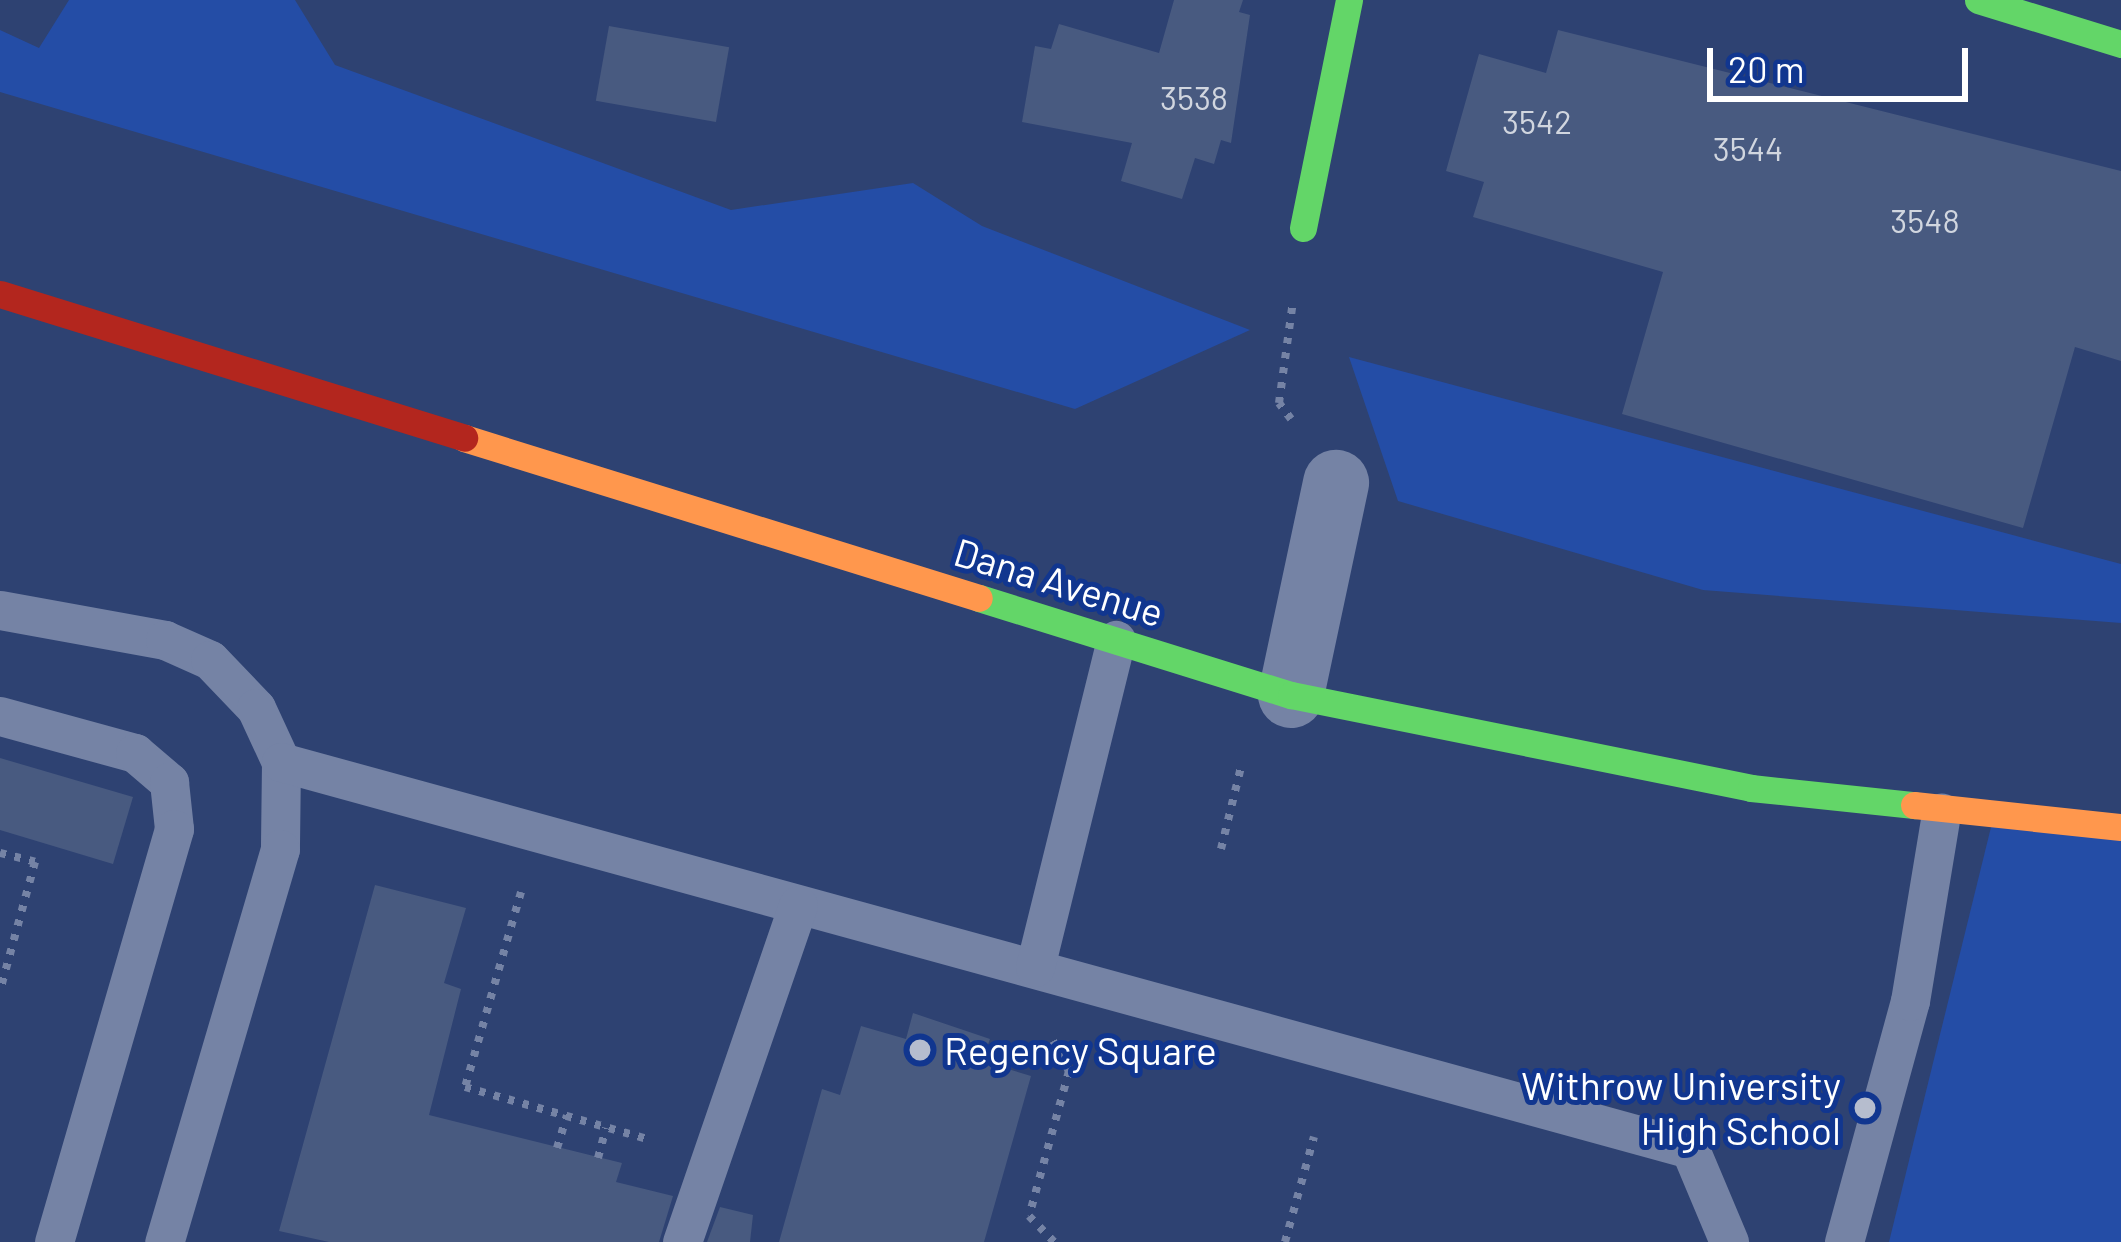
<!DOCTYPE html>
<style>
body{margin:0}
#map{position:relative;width:2121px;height:1242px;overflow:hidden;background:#2e4272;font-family:Barlow,sans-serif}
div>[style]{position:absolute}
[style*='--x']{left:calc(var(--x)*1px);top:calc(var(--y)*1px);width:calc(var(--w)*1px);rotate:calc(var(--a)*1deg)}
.green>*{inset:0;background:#244da6}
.building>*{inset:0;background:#485a80;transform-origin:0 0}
.path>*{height:8px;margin-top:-4px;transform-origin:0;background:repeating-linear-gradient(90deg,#7583a5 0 6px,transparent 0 15px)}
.lane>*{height:39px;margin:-19.5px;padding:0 19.5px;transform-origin:19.5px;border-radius:19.5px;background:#7583a5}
.street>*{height:66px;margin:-33px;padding:0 33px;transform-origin:33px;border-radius:33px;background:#7583a5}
.fast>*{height:27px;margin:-13.5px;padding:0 13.5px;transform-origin:13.5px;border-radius:13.5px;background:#63d668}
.slow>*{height:27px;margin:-13.5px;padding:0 13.5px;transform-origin:13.5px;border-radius:13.5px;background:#ff974d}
.jam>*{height:27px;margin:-13.5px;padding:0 13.5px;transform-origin:13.5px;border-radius:13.5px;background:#b3261e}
.dots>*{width:33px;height:33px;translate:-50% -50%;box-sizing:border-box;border:6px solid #11368f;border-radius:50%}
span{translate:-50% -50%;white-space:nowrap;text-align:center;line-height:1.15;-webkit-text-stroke:10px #11368f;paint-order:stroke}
.number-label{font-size:33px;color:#d1d6df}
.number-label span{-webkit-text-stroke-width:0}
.street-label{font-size:39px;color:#fff}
.poi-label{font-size:39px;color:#fff}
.left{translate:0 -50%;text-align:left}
.right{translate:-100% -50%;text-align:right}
.scale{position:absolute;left:1707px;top:48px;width:261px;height:54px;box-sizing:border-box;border:6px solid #fff;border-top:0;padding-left:15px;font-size:36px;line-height:42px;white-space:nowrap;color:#fff;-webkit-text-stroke:9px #11368f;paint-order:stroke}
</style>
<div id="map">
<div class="green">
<div style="clip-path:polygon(69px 0,295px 0,335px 65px,731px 210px,913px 183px,982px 226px,1250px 330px,1075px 409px,0 92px,0 30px,39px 48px)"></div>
<div style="clip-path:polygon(1349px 357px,2121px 564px,2121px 623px,1703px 590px,1398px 501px)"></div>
<div style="clip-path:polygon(1994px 815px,2121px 827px,2121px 1242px,1889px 1242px)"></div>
</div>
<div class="building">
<div style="clip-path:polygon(1174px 0,1243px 0,1239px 12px,1250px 15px,1231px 143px,1221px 140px,1214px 164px,1195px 158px,1182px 199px,1121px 181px,1132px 143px,1022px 122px,1035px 46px,1051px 49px,1059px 24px,1159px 53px)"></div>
<div style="left:609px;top:26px;width:122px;height:76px;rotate:10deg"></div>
<div style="clip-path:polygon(1558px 30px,2121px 171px,2121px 361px,2075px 347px,2023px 528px,1622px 414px,1663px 272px,1473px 217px,1484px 182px,1446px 171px,1479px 54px,1546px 73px)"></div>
<div style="clip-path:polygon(0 758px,133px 797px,113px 864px,0 830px)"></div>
<div style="clip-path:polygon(375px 885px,466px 908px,444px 983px,461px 989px,429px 1115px,622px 1163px,616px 1182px,673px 1196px,659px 1242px,329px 1242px,279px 1231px)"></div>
<div style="clip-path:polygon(913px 1013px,990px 1039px,982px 1061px,1031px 1076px,984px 1242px,779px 1242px,822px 1089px,840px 1095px,861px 1026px,906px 1039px)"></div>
<div style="clip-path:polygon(720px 1207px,753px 1215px,750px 1242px,707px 1242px)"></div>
</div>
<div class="path">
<div style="--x:1291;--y:419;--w:20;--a:-127"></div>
<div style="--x:1279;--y:403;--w:103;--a:-82.2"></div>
<div style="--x:1221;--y:849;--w:89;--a:-76.3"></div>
<div style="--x:0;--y:853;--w:36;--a:14"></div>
<div style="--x:35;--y:862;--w:134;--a:105.2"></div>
<div style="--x:521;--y:892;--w:203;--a:106"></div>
<div style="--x:465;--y:1087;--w:190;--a:15.9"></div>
<div style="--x:1053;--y:1041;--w:34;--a:62"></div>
<div style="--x:1069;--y:1071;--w:150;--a:105.4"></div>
<div style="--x:1029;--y:1216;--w:36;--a:46"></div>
<div style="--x:557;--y:1148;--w:34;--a:-73"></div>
<div style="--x:598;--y:1158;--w:31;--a:-75"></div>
<div style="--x:1285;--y:1242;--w:109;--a:-74.6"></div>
</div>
<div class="lane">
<div style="--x:0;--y:610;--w:168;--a:10.3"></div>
<div style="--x:165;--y:640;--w:49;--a:24"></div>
<div style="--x:210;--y:660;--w:66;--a:46.2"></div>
<div style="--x:256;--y:708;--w:60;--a:65.2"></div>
<div style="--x:281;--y:762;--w:87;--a:90.7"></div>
<div style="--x:280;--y:849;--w:410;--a:106.4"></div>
<div style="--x:0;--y:716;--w:140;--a:15.3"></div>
<div style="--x:135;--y:753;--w:45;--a:40.5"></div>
<div style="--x:169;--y:782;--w:47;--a:83.9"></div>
<div style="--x:174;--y:829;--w:430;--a:106.2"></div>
<div style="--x:281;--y:762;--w:1461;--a:15.36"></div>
<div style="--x:1690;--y:1149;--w:101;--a:67.2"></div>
<div style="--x:1035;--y:967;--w:337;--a:-76.1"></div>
<div style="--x:682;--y:1242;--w:356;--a:-71"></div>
<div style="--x:1844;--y:1242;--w:250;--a:-74.7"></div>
<div style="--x:1910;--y:1001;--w:191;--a:-80.6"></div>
</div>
<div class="street">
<div style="--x:1291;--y:695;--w:217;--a:-78"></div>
</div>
<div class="fast">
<div style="--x:1978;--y:0;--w:150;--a:17.1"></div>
<div style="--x:1303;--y:228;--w:233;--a:-78.6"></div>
<div style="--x:979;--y:598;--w:327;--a:17.3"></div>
<div style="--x:1291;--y:695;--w:469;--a:11.4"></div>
<div style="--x:1751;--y:788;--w:164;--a:6"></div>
</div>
<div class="slow">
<div style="--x:464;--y:438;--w:539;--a:17.26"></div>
<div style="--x:1914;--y:805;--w:208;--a:6.1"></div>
</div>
<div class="jam">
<div style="--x:0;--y:294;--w:486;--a:17.2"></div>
</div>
<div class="dots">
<div style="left:920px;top:1050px;background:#b6bdce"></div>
<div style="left:1865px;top:1108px;background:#b6bdce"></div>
</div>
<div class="number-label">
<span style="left:1194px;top:98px">3538</span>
<span style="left:1537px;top:122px">3542</span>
<span style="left:1748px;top:149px">3544</span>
<span style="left:1925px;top:221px">3548</span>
</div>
<div class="street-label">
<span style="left:1059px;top:582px;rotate:17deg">Dana Avenue</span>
</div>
<div class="poi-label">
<span class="left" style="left:944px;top:1050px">Regency Square</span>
<span class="right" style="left:1841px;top:1108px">Withrow University<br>High School</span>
</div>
<div class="scale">20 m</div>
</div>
